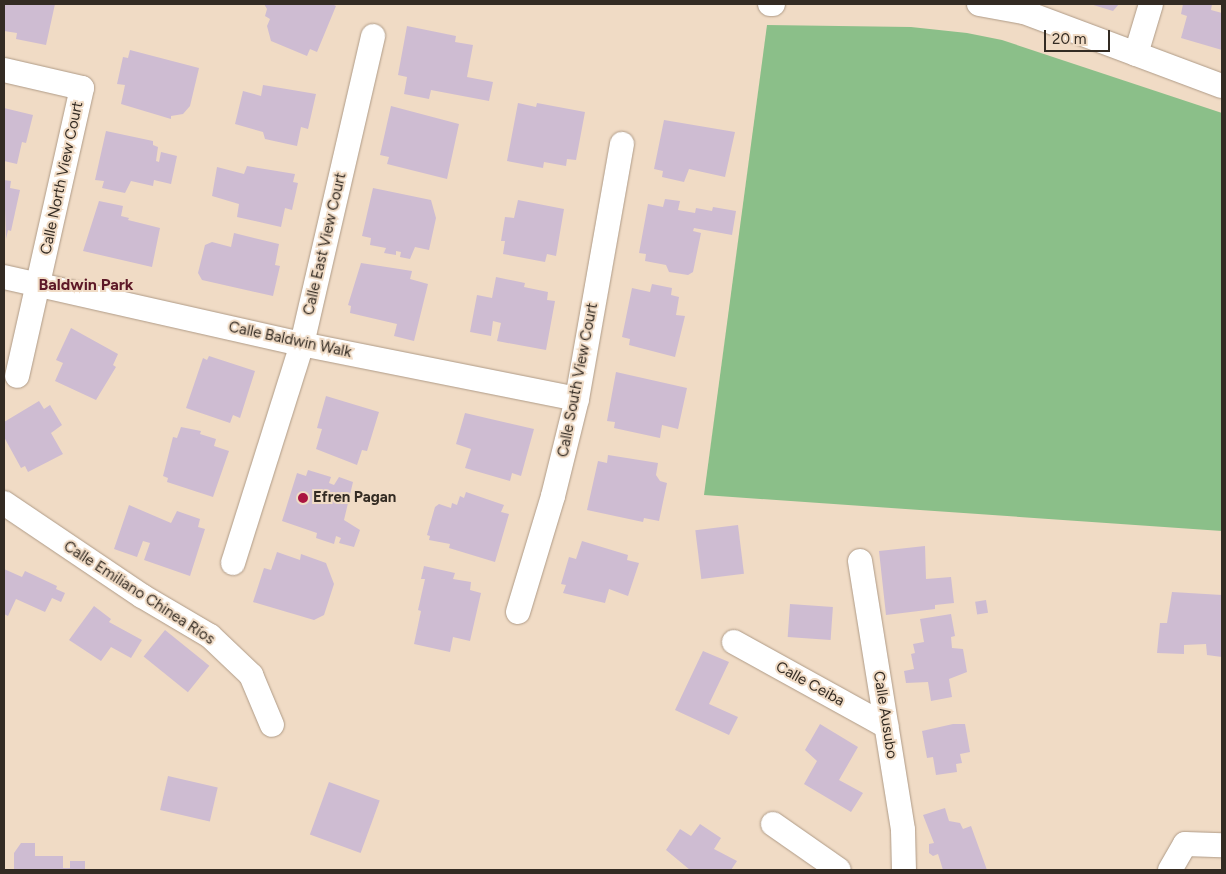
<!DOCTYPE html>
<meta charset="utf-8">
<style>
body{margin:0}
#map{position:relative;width:1226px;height:874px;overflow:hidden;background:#f0dbc5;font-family:Figtree,sans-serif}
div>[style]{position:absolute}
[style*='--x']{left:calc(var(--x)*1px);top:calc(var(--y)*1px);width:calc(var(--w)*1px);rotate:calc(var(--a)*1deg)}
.forest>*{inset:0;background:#8bbf89}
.building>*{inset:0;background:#cebcd2;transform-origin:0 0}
.roads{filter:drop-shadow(0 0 1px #af9b87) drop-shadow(0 0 1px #af9b87)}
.street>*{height:24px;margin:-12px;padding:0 12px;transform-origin:12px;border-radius:12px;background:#fff}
.dots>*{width:14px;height:14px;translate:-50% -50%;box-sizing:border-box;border:2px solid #f0dbc5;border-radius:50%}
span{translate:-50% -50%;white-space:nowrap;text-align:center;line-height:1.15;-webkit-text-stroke:4px #f0dbc5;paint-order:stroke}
.street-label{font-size:15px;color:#332b23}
.poi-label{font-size:15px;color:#332b23;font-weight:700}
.left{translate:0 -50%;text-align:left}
.neighbourhood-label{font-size:16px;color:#5d1827;font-weight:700}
.frame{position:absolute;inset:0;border:5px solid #332b23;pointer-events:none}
.scale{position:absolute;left:1044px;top:30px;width:66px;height:22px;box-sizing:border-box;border:2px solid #332b23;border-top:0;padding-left:6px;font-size:15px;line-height:18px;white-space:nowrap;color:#332b23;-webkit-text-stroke:4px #f0dbc5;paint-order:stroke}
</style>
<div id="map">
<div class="forest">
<div style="clip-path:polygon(767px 25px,911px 27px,967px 33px,1002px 40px,1222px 113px,1222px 531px,704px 495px)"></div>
</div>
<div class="building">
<div style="clip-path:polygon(4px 4px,55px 4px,46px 45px,16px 39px,17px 33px,4px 31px)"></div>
<div style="clip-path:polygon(264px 4px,332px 4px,336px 6px,317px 52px,310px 49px,307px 56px,271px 41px,267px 26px,270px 19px,265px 16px,267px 9px)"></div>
<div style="clip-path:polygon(1090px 4px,1119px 4px,1113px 11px)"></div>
<div style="clip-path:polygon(1183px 4px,1212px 4px,1211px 10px,1222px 13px,1222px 50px,1181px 38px,1187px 16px,1181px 14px)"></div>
<div style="clip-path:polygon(407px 26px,456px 36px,455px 42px,473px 45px,467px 77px,493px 82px,489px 101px,431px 90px,429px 99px,404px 94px,407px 77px,398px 75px)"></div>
<div style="clip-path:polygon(130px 50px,199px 68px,190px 106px,183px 114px,171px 116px,171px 119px,121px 104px,125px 85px,117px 84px,123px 57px,128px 58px)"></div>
<div style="clip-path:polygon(263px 85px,316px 94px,308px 129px,301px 127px,297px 146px,265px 139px,263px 132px,235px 124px,243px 91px,261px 96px)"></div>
<div style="clip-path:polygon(518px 103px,536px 107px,537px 103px,585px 112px,576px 160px,567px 159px,566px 166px,544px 162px,543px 168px,507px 161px)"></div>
<div style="clip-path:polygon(391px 106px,459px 124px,447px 179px,387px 164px,389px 157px,380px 155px)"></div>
<div style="clip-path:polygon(4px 108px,33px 115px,26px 143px,22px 142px,17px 164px,4px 161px)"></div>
<div style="clip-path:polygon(664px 120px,735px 132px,725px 177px,689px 169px,684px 182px,662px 177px,663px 171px,654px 169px)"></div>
<div style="clip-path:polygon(106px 131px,153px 141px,153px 145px,158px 147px,156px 161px,159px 162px,161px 152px,177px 156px,171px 184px,154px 180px,153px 186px,131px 181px,125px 193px,102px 188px,104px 181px,95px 180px)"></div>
<div style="clip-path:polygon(247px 166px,295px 174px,293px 182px,298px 183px,292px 210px,285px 208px,281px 227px,237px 217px,239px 204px,212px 196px,217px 167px,244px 174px)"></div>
<div style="clip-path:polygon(4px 180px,11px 181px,10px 188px,20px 190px,11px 231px,8px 230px,6px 239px)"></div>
<div style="clip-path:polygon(373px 188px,431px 200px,436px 218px,429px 250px,415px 247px,410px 259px,400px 257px,401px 252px,396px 251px,396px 255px,384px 253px,386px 248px,370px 245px,371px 238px,362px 236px)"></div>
<div style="clip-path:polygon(665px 199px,680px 201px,678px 210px,695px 213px,696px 208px,712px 211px,713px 207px,736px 211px,732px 235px,694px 228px,693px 231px,701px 233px,693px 272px,688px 275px,669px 272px,666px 265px,645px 261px,646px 254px,639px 253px,648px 204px,663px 207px)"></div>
<div style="clip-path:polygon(518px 200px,564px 209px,556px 256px,547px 254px,545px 262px,503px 254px,505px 241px,501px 241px,505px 217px,514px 218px)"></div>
<div style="clip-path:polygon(99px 201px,123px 206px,121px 216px,129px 218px,128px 220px,160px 228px,152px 267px,83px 251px)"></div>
<div style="clip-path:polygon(234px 233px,279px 244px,275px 265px,280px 266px,273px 296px,202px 280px,198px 273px,205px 245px,212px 242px,231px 247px)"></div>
<div style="clip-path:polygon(361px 263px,412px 271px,410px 279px,428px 284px,414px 341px,394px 336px,397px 324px,350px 313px,351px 306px,348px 305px)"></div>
<div style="clip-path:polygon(496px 277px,525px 283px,524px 287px,548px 292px,547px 300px,555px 301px,546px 350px,497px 341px,501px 323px,493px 321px,491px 336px,470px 332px,477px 295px,492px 298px)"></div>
<div style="clip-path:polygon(652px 284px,672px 288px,671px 295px,679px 297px,676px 315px,685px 316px,675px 357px,629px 345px,630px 339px,622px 337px,632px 288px,650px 292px)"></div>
<div style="clip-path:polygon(71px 328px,118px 354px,113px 365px,116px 367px,96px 400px,55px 381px,63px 363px,56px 360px)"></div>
<div style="clip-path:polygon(209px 356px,255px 371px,240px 418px,233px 415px,230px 423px,186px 408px,203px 358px,207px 360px)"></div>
<div style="clip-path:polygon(616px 372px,687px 388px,678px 429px,662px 425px,660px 438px,614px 428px,615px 422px,607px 421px)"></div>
<div style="clip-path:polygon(326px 396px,379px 412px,367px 451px,362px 450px,357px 465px,316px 449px,322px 429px,317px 428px)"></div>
<div style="clip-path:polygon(39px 401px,44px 409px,50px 405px,62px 425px,51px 433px,63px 454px,28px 472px,25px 466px,21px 468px,4px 437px,4px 422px)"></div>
<div style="clip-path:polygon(465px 413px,534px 429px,521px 476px,512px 473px,510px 481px,465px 468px,471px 449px,456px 444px)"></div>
<div style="clip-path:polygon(181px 427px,201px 431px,200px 434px,216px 439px,214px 446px,229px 451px,213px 497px,167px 482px,168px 478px,163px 476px,173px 437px,177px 438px)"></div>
<div style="clip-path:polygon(608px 455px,658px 463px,656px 475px,660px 481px,667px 483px,659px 521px,644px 518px,643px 522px,587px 510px,598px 461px,607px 463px)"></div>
<div style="clip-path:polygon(308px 470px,331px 477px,329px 483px,334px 485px,339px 477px,353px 482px,344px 520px,360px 530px,354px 547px,339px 543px,341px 538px,336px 536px,334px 544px,316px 538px,317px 533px,282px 521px,297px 473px,306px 476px)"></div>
<div style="clip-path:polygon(466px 492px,504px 505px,501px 512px,509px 514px,495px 562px,449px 548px,450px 544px,429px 540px,430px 536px,427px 535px,435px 507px,439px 504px,451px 508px,452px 503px,457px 505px,460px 496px,464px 498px)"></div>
<div style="clip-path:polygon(129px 505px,171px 523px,177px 511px,200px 519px,198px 527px,205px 529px,190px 576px,144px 560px,150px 543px,143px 541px,137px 557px,114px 549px)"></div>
<div style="left:738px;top:525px;width:49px;height:43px;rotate:83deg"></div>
<div style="clip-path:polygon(582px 541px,628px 555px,627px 560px,639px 563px,628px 596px,609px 589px,605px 603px,563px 593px,566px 585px,561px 584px,569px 557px,576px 559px)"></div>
<div style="clip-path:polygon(925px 546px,926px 579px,951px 577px,954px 603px,935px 605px,935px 609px,886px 615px,879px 551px)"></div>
<div style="clip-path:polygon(277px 552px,300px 560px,301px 554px,326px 563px,334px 584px,324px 615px,314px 620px,253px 602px,264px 568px,271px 570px)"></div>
<div style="clip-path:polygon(424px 566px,455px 573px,453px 579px,471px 582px,470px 590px,481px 593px,470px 641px,453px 637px,450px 652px,414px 644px,421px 611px,418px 610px,425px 579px,421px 579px)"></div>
<div style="clip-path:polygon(4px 569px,22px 577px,25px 571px,57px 586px,56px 589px,65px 593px,61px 602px,52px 598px,45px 612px,16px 599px,8px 616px,4px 614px)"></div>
<div style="clip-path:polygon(1172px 592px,1222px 595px,1222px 657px,1207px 655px,1206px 644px,1184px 645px,1184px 654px,1157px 653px,1160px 623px,1167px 623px)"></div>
<div style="left:986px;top:600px;width:13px;height:11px;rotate:81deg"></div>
<div style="left:790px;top:604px;width:43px;height:33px;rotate:4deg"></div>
<div style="clip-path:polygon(94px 606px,111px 619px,109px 622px,142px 640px,131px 658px,111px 647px,101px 661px,69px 640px)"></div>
<div style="clip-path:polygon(951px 614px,955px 636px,951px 637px,952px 648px,963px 649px,967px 672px,949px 679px,952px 697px,931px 701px,928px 682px,906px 683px,904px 671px,914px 669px,911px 654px,915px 653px,913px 644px,924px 642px,920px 619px)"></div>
<div style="left:165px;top:630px;width:57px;height:34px;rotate:39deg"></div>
<div style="clip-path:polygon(703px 651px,729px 662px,709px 704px,738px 717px,729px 735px,675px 710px)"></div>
<div style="clip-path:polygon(820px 724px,858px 747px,839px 780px,863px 793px,851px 812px,804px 784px,817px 761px,805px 750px)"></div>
<div style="clip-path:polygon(953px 724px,965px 724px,970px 752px,960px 754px,962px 763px,956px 764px,957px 772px,936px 775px,933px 757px,927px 758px,922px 731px)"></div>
<div style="left:168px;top:776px;width:51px;height:35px;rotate:13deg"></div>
<div style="left:329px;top:782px;width:54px;height:56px;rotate:20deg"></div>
<div style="clip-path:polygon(945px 808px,949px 821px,960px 823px,963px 829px,971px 826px,987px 870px,943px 870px,938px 854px,933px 856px,929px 853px,929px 844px,934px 843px,923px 815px)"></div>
<div style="clip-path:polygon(700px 824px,721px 838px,714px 849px,737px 861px,731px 870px,690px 870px,666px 850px,680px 829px,691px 836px)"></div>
<div style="clip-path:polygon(21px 843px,35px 843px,35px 856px,63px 856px,63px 868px,70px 868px,70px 861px,85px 861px,85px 870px,14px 870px,14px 853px)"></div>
</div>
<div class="roads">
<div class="street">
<div style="--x:770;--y:4;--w:3;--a:0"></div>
<div style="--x:979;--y:4;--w:46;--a:10.1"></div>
<div style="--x:1024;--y:12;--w:211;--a:20.5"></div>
<div style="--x:1136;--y:54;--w:52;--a:-73.3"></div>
<div style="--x:4;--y:70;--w:80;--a:13"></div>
<div style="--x:82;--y:88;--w:295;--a:102.7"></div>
<div style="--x:4;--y:277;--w:305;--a:12.7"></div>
<div style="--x:302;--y:344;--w:280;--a:11.3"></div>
<div style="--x:4;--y:503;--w:166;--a:34"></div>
<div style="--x:142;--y:596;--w:79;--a:30.5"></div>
<div style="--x:210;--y:636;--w:57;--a:43.6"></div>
<div style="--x:251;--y:675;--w:54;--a:67.2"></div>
<div style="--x:860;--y:561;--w:272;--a:80.9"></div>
<div style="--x:903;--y:830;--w:40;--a:88.6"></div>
<div style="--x:233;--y:563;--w:230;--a:-72.5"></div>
<div style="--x:302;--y:344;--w:316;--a:-77"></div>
<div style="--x:518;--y:612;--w:121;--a:-73.2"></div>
<div style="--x:553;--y:496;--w:100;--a:-76.1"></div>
<div style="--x:577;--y:399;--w:259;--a:-80"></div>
<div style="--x:734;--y:642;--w:174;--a:28.9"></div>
<div style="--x:773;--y:824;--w:80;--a:34.9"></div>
<div style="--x:1170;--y:870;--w:30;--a:-60"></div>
<div style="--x:1185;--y:844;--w:37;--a:2"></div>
</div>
</div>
<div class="dots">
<div style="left:303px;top:498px;background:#aa1440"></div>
</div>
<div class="street-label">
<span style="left:62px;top:178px;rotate:-78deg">Calle North View Court</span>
<span style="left:325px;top:244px;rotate:-77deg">Calle East View Court</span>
<span style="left:290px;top:340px;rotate:12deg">Calle Baldwin Walk</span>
<span style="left:578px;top:380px;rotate:-79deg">Calle South View Court</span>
<span style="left:139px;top:593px;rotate:33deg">Calle Emiliano Chinea Ríos</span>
<span style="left:810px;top:684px;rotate:29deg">Calle Ceiba</span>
<span style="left:885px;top:715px;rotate:81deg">Calle Ausubo</span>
</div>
<div class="poi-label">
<span class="left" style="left:313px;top:498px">Efren Pagan</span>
</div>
<div class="neighbourhood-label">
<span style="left:86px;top:285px">Baldwin Park</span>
</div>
<div class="frame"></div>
<div class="scale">20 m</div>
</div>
